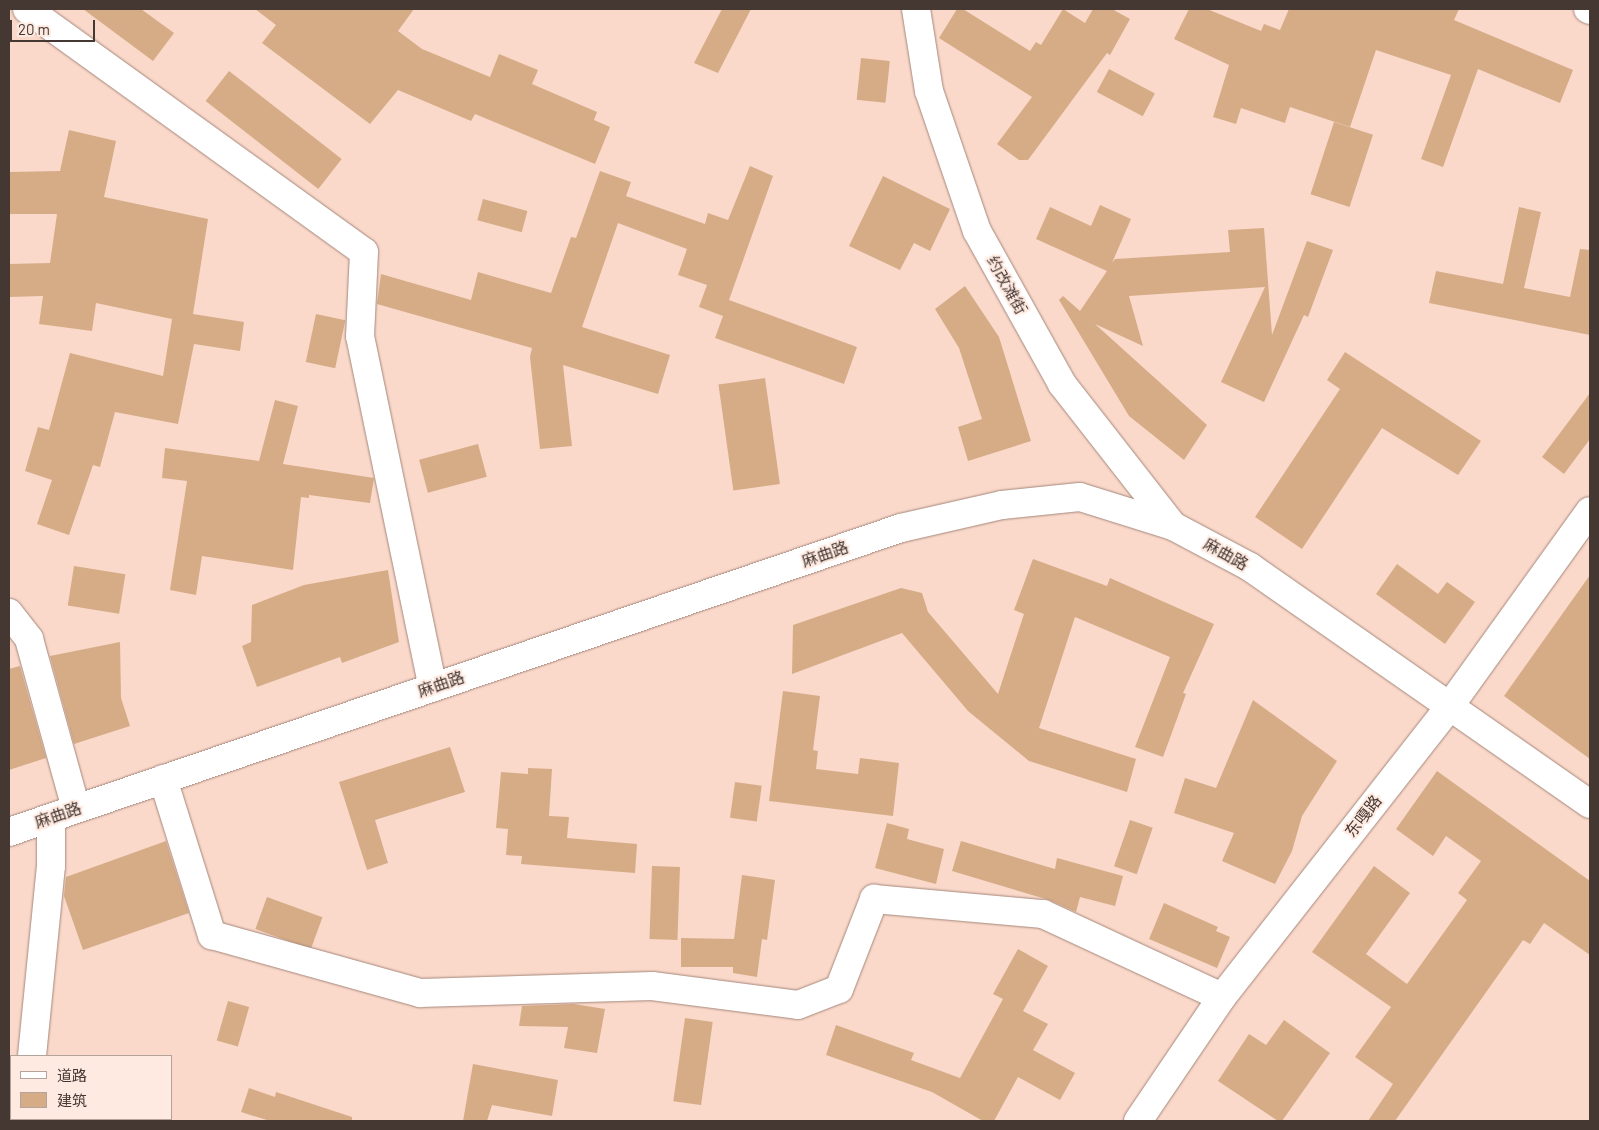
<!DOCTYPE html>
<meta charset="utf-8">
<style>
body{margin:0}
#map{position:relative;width:1599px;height:1130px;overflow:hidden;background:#fad9cb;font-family:Barlow,"Noto Sans SC",sans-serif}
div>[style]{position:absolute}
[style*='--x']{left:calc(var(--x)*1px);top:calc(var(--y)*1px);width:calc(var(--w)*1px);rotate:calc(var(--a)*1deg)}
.building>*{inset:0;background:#d6ac87;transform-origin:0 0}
.roads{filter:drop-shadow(0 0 1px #a5877a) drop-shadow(0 0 1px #a5877a)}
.minor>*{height:28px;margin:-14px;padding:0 14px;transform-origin:14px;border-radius:14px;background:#fff}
.major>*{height:28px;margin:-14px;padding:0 14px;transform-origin:14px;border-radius:14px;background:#fff}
span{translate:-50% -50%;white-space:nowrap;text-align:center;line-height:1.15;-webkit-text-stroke:4px #feeae1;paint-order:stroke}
.street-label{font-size:16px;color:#453833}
.frame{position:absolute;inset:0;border:10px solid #453833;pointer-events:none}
.legend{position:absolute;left:10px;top:1055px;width:162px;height:65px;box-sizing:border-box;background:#feeae1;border:1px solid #b4a39b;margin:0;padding:6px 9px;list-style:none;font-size:15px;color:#453833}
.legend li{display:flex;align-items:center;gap:10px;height:25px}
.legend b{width:25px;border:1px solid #b4a39b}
.scale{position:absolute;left:10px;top:20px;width:85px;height:22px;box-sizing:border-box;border:2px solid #453833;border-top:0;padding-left:6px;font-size:15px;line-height:18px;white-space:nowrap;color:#453833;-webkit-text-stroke:4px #feeae1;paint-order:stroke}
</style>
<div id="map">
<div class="building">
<div style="clip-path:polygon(83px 9px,141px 9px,174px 33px,153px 61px)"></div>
<div style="clip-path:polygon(255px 9px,414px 9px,398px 31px,422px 49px,490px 77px,499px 54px,538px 70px,532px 84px,597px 112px,594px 120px,610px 127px,595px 164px,475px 114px,471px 121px,398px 90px,370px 124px,262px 43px,276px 25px)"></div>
<div style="clip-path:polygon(722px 9px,751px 9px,718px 73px,694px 63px)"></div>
<div style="clip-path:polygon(957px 9px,963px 9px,1030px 51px,1036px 42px,1041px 45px,1063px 9px,1085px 23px,1093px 9px,1112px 9px,1130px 19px,1110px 55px,1107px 53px,1028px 160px,1019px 160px,997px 144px,1032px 97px,939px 38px)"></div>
<div style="clip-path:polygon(1189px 9px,1207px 9px,1261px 31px,1264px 24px,1280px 30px,1289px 9px,1459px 9px,1454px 20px,1573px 70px,1560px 103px,1478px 69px,1443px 167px,1421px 159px,1451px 75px,1376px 50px,1350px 127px,1290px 107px,1285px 123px,1241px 108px,1236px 124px,1213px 117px,1229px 65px,1174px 39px)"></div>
<div style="left:861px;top:58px;width:29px;height:42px;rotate:6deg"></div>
<div style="left:1109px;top:69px;width:52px;height:26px;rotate:28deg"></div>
<div style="left:229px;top:71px;width:143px;height:38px;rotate:38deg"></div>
<div style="left:1334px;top:122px;width:41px;height:76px;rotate:18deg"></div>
<div style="clip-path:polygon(69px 130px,116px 141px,104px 197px,208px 219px,193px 314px,244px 322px,240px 351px,194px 344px,178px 424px,115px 412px,100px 467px,93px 465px,69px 535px,37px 524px,52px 480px,25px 471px,38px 427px,49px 430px,70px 353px,163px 376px,172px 319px,96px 303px,92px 331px,39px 324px,43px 296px,9px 297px,9px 264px,50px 263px,57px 214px,9px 214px,9px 172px,60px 171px)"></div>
<div style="clip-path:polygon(750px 166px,773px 176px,729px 300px,857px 347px,844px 384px,715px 338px,723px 316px,699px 307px,707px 285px,678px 275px,687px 249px,618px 223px,582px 327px,670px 355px,658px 394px,563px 365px,572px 446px,540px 449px,530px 357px,532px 348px,377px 304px,381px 274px,471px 300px,478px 272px,551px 293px,571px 237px,576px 238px,600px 171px,631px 182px,626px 196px,705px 224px,708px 213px,728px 220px)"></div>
<div style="clip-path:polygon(883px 176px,950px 209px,930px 251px,914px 243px,900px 270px,849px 246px)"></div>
<div style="left:483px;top:199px;width:46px;height:22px;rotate:15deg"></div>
<div style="clip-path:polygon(1100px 205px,1131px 219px,1112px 263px,1115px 259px,1230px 252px,1228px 230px,1264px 228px,1272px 335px,1307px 241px,1333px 250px,1308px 317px,1304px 315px,1264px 402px,1221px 382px,1265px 287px,1129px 296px,1143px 346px,1095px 324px,1207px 425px,1184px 460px,1129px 416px,1059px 300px,1063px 296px,1080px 311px,1107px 271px,1036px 239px,1050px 207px,1091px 226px)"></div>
<div style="clip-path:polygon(1519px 207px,1541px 212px,1524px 288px,1570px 297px,1580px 249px,1590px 250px,1590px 335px,1429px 303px,1436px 271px,1503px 284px)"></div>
<div style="clip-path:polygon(965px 286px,999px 337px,1031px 441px,968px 461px,958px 427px,982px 419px,959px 348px,935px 309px)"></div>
<div style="left:316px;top:314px;width:30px;height:49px;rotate:12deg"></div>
<div style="clip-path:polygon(1345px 352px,1481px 441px,1458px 475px,1382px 428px,1302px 549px,1255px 517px,1340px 389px,1327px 380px)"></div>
<div style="left:765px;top:378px;width:107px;height:47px;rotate:82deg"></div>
<div style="clip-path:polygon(1590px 393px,1590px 439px,1564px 474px,1542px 457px)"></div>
<div style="clip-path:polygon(275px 400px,298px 406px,283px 464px,374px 478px,370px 503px,309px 495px,309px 498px,301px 497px,293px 570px,202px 556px,196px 595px,170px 590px,187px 481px,162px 478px,165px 448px,259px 461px)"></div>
<div style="left:478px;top:444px;width:34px;height:61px;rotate:75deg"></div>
<div style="clip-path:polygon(1033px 559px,1107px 586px,1110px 578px,1214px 624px,1183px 693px,1186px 694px,1163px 757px,1135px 747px,1170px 657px,1075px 617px,1039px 728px,1136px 759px,1127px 792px,1029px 761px,968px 711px,902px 633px,792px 674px,793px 625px,901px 588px,922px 593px,928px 612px,998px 694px,1024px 614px,1014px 610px)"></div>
<div style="clip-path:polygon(1397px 564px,1438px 594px,1447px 582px,1475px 602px,1445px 644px,1376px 594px)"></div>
<div style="left:74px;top:566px;width:52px;height:40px;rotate:9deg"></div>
<div style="clip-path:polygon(388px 570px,399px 642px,342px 663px,340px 657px,257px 687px,242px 646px,251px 642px,252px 605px,304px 585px)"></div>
<div style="clip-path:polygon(1590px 575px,1590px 759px,1504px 696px)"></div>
<div style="clip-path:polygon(120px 642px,121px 698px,130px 726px,74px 744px,50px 656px)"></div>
<div style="clip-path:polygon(20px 666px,46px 758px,9px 770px,9px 669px)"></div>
<div style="clip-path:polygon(783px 691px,820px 696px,813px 750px,818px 751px,816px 769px,858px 774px,860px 758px,899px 763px,893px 816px,769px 801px)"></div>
<div style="clip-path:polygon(1253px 700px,1337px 761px,1302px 816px,1292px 851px,1275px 884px,1222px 861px,1234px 833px,1174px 813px,1185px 778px,1216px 788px)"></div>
<div style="clip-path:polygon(450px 747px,465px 792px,375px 820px,388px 863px,367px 870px,339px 782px)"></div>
<div style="clip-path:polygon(528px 768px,552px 769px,549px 816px,569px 817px,567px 838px,637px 844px,635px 873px,521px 864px,522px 856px,506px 855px,508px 829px,496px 828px,501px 772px,528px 774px)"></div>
<div style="clip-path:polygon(1437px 771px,1590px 881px,1590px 955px,1544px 923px,1530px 944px,1523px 940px,1395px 1121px,1368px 1121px,1393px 1084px,1355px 1057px,1391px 1007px,1312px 952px,1374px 866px,1410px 893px,1366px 954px,1407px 984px,1467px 900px,1458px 893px,1481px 861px,1446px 836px,1433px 856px,1396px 829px)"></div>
<div style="left:735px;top:782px;width:27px;height:36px;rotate:8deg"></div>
<div style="left:1130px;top:820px;width:24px;height:49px;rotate:19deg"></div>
<div style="clip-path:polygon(887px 823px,909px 829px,907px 839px,944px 849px,936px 884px,875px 868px)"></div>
<div style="clip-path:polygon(166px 841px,189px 913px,83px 950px,64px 896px,66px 877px)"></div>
<div style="clip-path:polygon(961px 841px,1055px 869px,1057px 858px,1123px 876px,1115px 906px,1080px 897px,1076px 912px,1049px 900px,952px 871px)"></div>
<div style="left:652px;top:866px;width:28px;height:73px;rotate:2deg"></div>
<div style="clip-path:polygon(742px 875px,775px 880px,767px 940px,762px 939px,757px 977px,733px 973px,733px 967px,681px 967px,681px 938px,734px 939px)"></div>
<div style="left:267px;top:897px;width:59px;height:34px;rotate:20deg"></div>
<div style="clip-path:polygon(1164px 903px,1218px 927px,1216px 931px,1230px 937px,1217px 968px,1149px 939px)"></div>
<div style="clip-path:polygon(1018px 949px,1048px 966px,1023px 1011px,1048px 1024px,1033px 1050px,1075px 1073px,1060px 1100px,1018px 1077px,994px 1121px,983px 1121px,932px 1092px,826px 1055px,836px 1025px,914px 1053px,911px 1060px,960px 1078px,1003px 999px,993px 994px)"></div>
<div style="left:228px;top:1001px;width:22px;height:41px;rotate:16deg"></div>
<div style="clip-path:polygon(574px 1004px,605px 1009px,597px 1053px,564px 1048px,568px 1027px,519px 1026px,522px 1006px)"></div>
<div style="left:685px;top:1018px;width:28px;height:84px;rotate:8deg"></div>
<div style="clip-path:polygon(1284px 1020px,1330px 1053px,1282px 1121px,1278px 1121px,1218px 1081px,1249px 1034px,1266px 1045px)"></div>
<div style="clip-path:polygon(473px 1064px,558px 1080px,552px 1116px,492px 1105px,487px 1121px,463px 1121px)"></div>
<div style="clip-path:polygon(249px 1088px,275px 1097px,276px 1092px,352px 1117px,352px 1121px,270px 1121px,241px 1112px)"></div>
</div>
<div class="roads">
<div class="minor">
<div style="--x:27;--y:9;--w:415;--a:35.8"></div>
<div style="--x:364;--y:252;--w:84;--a:92.7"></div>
<div style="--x:360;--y:336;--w:359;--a:78.3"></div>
<div style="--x:916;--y:9;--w:83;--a:81"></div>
<div style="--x:929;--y:91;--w:148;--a:71.1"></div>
<div style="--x:977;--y:231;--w:175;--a:60.9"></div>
<div style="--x:1062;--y:384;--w:180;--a:52"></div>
<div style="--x:1588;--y:9;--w:2;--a:27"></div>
<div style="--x:9;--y:613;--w:33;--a:52"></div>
<div style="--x:29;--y:639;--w:175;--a:74.5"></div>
<div style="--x:163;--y:779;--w:164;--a:72.6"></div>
<div style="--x:212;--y:935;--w:216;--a:15.6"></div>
<div style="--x:420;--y:993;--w:232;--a:-1.7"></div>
<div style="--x:652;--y:986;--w:147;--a:7.4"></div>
<div style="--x:798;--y:1005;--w:44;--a:-21.3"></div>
<div style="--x:839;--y:989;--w:97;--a:-68.7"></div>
<div style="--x:874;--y:899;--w:170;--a:5.1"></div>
<div style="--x:1043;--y:914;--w:197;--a:24.9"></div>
<div style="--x:32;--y:1056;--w:191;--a:-84.3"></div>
<div style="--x:51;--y:866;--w:48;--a:-90"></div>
<div style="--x:32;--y:1119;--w:2;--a:90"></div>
<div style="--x:1138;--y:1121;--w:150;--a:-55.9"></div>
<div style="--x:1222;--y:997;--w:368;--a:-51.9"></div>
<div style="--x:1449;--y:707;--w:241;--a:-54.3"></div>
</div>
<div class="major">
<div style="--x:9;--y:832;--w:942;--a:-18.82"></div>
<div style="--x:901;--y:528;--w:104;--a:-12.8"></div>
<div style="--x:1002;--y:505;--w:78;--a:-5.9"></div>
<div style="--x:1080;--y:497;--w:97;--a:17.3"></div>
<div style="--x:1173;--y:526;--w:87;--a:28"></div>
<div style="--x:1250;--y:567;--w:414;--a:34.9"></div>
</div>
</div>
<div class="street-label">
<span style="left:1007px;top:285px;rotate:61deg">约改滩街</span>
<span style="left:825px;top:554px;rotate:-19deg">麻曲路</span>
<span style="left:1226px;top:554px;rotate:29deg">麻曲路</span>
<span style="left:441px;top:684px;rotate:-19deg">麻曲路</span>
<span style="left:58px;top:815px;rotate:-19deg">麻曲路</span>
<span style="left:1363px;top:816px;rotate:-52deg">东嘎路</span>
</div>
<div class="frame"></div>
<ul class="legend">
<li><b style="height:6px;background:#fff"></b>道路</li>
<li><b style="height:14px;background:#d6ac87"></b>建筑</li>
</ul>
<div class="scale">20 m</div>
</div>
